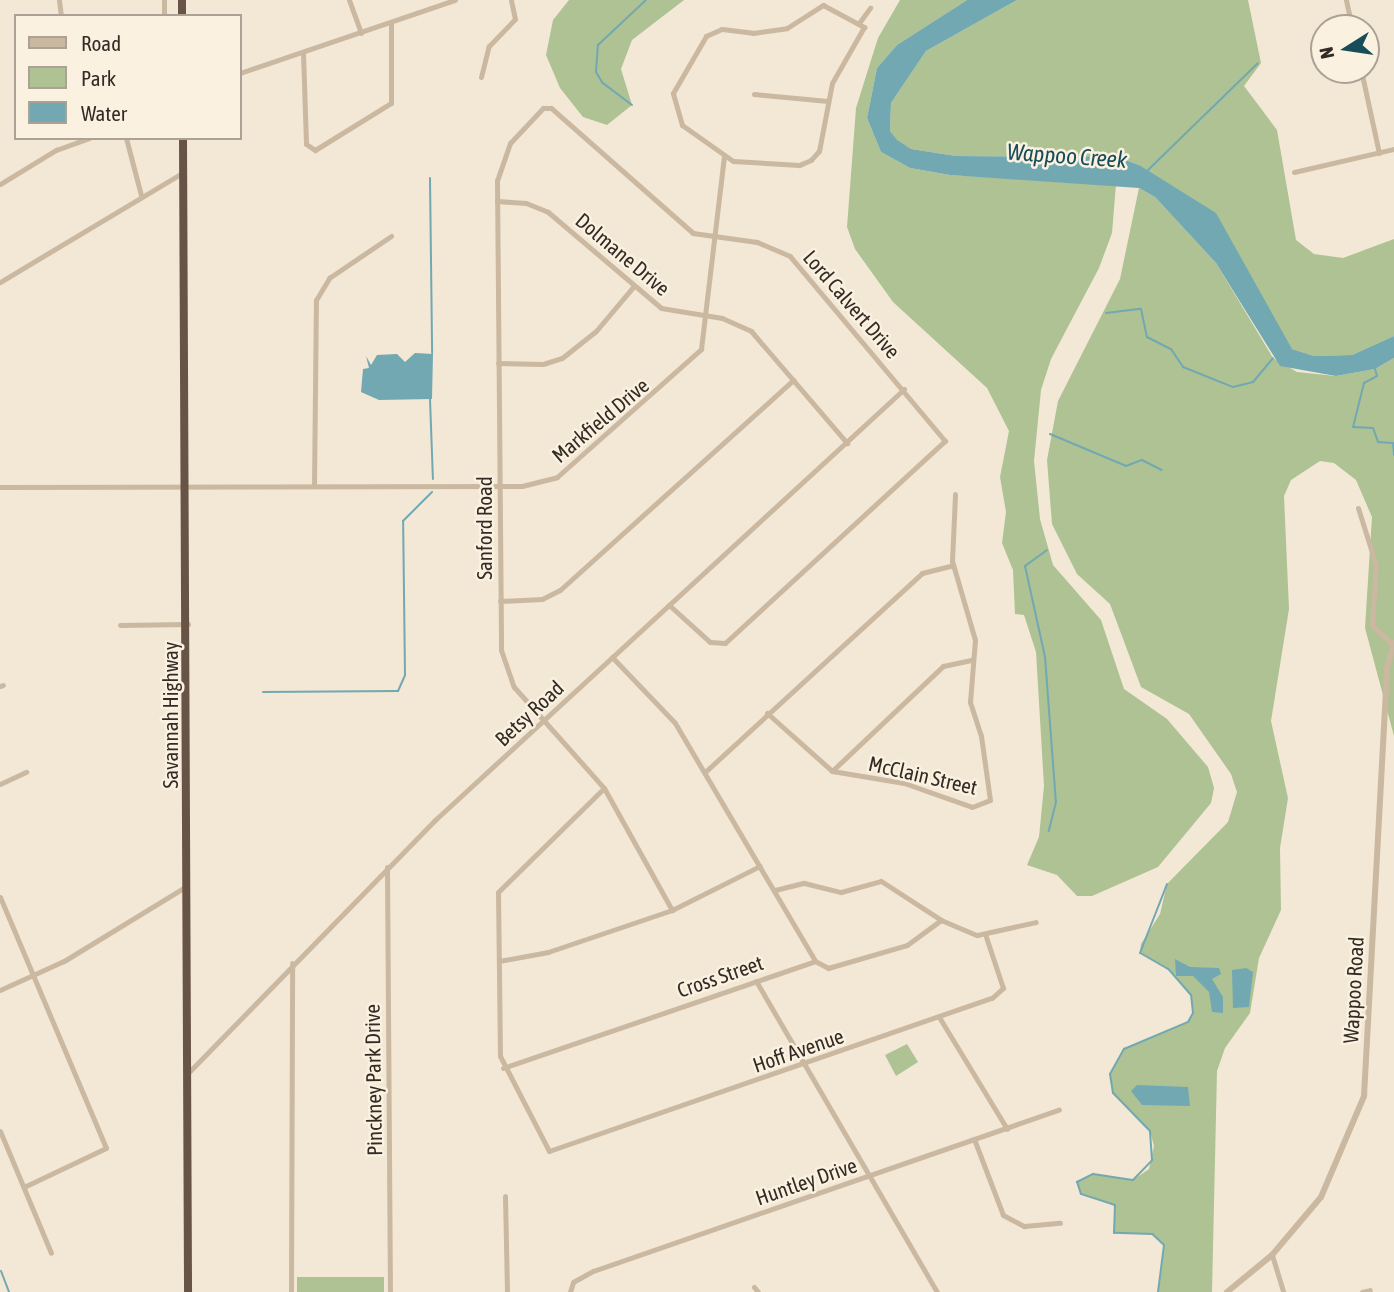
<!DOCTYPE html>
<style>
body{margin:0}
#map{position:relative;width:1394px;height:1292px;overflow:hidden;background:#f2e8d5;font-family:"Asap Condensed",sans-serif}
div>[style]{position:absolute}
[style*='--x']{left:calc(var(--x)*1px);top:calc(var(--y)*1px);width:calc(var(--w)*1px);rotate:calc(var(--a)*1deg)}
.green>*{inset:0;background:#aec294;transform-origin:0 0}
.water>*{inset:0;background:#72a8b2}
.stream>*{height:2px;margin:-1px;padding:0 1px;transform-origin:1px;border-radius:1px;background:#72a8b2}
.minor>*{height:5px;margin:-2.5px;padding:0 2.5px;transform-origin:2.5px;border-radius:2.5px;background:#cbb8a0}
.tertiary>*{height:6px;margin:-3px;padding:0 3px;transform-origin:3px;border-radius:3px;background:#cbb8a0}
.trunk>*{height:8px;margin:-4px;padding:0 4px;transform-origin:4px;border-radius:4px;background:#675446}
span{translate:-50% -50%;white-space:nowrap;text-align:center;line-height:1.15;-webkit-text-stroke:5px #faf1e1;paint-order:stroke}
.street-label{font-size:21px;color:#342b24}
.water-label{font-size:23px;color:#174d58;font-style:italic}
.legend{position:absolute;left:14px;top:14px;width:228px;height:126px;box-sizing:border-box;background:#faf1e1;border:2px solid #aba295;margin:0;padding:9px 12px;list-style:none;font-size:21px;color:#342b24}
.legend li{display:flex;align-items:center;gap:14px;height:35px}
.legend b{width:35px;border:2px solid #aba295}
.north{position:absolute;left:1310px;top:14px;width:70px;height:70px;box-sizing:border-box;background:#faf1e1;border:2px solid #aba295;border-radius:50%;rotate:258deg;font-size:19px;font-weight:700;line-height:28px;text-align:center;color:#342b24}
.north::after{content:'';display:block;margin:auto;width:24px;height:32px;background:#174d58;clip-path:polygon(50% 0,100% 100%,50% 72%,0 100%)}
</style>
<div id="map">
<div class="green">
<div style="clip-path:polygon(569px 0,684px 0,632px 40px,621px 69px,632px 105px,607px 125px,583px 117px,560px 88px,546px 55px,553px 20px)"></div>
<div style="clip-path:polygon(900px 0,967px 0,897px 45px,877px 68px,867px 118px,881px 152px,910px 168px,950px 175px,1116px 184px,1112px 233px,1099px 268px,1051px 359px,1041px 390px,1034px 461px,1040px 519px,1053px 565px,1101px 620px,1124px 689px,1167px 719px,1208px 767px,1214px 788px,1211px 803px,1158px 867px,1092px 896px,1077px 896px,1057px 875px,1027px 865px,1039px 837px,1044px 786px,1036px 652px,1024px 615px,1015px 614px,1013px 570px,1002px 543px,1006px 512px,1000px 477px,1009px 431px,987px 388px,893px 302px,855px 249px,847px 227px,856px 108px,878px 38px)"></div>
<div style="clip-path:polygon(1017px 0,1248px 0,1261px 63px,1244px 86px,1277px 130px,1296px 240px,1314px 254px,1343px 258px,1394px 239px,1394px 336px,1352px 355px,1314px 356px,1292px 349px,1139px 165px,1117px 157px,956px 156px,911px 149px,896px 140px,890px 131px,891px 103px,926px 51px)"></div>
<div style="clip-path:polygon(1139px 188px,1155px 197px,1216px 263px,1273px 358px,1297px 372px,1336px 376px,1375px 369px,1394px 358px,1394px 736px,1365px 628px,1372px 517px,1356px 480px,1334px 463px,1320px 461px,1291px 480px,1284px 496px,1289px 609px,1271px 721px,1288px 798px,1280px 848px,1281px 910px,1259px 958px,1250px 1013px,1225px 1048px,1217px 1071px,1212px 1292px,1158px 1292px,1164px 1245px,1152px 1234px,1114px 1233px,1115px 1205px,1081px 1194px,1077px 1182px,1093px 1174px,1133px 1180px,1149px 1169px,1154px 1146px,1150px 1131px,1113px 1093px,1110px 1074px,1124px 1049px,1188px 1022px,1193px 1013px,1191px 994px,1168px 969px,1140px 953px,1141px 944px,1160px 914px,1167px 884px,1228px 822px,1237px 792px,1231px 774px,1189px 714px,1141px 687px,1110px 604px,1077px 574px,1052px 524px,1047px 460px,1058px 401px,1120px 279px)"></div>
<div style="clip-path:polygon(907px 1044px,918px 1062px,896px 1076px,885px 1055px)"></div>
<div style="left:297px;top:1277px;width:87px;height:15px"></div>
</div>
<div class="water">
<div style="clip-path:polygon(967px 0,1017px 0,926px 51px,891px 103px,890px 131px,897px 140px,911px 149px,956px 156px,1117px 157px,1139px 165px,1216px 213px,1292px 349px,1314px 356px,1352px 355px,1394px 336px,1394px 358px,1375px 369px,1336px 376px,1280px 366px,1216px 263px,1155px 197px,1139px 188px,950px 175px,910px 168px,881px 152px,867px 118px,877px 68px,897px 45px)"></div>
<div style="clip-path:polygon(415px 353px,433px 354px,432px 399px,379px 400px,361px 392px,363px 369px,369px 368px,366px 356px,371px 365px,377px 355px,397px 354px,405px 362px)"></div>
<div style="clip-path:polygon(1175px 959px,1190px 967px,1219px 968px,1221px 974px,1212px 979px,1223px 997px,1223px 1013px,1212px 1012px,1209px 992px,1193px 976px,1176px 976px)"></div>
<div style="clip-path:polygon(1246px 968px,1253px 972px,1249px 1007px,1233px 1008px,1232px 970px)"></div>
<div style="clip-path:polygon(1137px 1085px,1188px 1087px,1190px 1106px,1142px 1105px,1131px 1091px)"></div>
</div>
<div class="stream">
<div style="--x:632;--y:105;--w:38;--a:-143"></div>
<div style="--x:602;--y:82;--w:12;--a:-121"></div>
<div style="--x:596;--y:72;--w:27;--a:-86"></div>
<div style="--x:598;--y:45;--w:66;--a:-43.2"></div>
<div style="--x:1148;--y:170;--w:153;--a:-44.2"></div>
<div style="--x:430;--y:178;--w:175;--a:89.3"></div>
<div style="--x:1106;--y:313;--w:35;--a:-7"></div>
<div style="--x:1141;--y:309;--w:29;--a:78"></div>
<div style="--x:1147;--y:337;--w:27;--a:27"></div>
<div style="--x:1171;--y:349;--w:22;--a:56"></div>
<div style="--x:1183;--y:367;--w:54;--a:21.8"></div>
<div style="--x:1233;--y:387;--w:21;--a:-14"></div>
<div style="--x:1253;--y:382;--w:31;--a:-50"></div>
<div style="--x:1375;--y:369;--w:7;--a:74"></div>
<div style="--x:1377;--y:376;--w:15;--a:152"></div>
<div style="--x:1364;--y:383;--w:45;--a:104"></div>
<div style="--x:1353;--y:427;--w:20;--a:3"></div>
<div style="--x:1373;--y:428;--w:15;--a:70"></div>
<div style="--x:1378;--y:442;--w:15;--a:4"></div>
<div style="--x:1393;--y:443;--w:12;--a:85"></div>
<div style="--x:430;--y:399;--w:80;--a:87.9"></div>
<div style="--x:1050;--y:434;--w:82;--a:22.8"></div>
<div style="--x:1126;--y:466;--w:17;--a:-21"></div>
<div style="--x:1142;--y:460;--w:22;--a:27"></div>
<div style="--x:1047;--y:550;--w:27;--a:144"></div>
<div style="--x:1025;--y:566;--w:93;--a:77.6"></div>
<div style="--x:1045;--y:657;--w:145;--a:85.7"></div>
<div style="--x:1056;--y:802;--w:30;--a:104"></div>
<div style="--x:263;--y:692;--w:135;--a:-0.4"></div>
<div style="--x:398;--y:691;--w:17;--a:-66"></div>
<div style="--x:405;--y:675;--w:154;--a:-90.7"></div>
<div style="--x:403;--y:521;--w:41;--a:-45"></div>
<div style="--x:1;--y:1271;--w:22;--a:69"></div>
<div style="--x:1158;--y:1292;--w:47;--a:-82.7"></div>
<div style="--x:1164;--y:1245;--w:16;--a:-137"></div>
<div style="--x:1152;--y:1234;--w:38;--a:-178"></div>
<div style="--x:1114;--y:1233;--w:28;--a:-88"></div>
<div style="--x:1115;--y:1205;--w:36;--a:-162"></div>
<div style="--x:1081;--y:1194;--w:13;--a:-108"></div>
<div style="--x:1077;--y:1182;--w:18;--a:-27"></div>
<div style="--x:1093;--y:1174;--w:40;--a:8.5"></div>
<div style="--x:1133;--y:1180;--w:28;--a:-46"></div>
<div style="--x:1152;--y:1160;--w:29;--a:-94"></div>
<div style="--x:1150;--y:1131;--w:53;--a:-134.2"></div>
<div style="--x:1113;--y:1093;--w:19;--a:-99"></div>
<div style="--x:1110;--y:1074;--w:29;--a:-61"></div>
<div style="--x:1124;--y:1049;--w:69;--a:-22.9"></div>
<div style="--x:1188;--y:1022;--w:10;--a:-61"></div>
<div style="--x:1193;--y:1013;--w:18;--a:-96"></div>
<div style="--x:1191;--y:995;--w:35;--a:-131"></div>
<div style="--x:1168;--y:969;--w:32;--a:-150"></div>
<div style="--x:1140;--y:953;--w:74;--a:-68.6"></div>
</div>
<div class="minor">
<div style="--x:59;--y:0;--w:16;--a:83"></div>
<div style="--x:164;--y:0;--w:16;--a:90"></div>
<div style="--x:349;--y:0;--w:35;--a:70"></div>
<div style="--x:1346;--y:0;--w:29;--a:78"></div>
<div style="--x:823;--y:5;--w:47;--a:28.2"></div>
<div style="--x:864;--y:27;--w:64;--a:119.7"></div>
<div style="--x:832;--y:83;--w:69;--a:100.8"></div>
<div style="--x:819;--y:151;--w:12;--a:132"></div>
<div style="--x:811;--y:160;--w:13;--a:157"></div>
<div style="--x:799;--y:165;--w:66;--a:-176.5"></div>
<div style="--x:733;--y:161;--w:62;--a:-144.8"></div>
<div style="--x:682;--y:125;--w:33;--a:-106"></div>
<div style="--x:673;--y:93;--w:66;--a:-59.9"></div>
<div style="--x:706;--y:36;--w:17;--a:-24"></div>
<div style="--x:722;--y:29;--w:31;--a:7"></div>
<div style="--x:753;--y:33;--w:34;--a:-8"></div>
<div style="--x:787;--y:28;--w:43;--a:-32.6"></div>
<div style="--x:859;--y:23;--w:19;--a:-54"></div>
<div style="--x:303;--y:53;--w:91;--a:88.1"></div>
<div style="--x:306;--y:144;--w:11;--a:34"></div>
<div style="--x:315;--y:150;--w:89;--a:-31.7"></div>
<div style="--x:391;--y:103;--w:80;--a:-90"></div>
<div style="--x:1361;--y:70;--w:85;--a:77.8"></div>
<div style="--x:240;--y:73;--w:227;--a:-18.8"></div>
<div style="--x:481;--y:77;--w:32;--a:-76"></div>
<div style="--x:489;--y:46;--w:37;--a:-46"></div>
<div style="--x:515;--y:19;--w:19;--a:-102"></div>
<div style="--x:754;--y:94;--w:74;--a:5.4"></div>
<div style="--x:126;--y:138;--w:59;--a:75.3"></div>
<div style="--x:1294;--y:172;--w:103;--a:-13"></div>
<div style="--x:0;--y:184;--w:66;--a:-31.3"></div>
<div style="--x:56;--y:150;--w:35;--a:-20"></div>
<div style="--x:497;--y:201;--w:29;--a:4"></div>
<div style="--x:526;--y:203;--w:24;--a:22"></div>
<div style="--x:548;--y:212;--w:148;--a:40.3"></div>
<div style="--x:661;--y:308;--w:62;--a:9.3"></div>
<div style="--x:722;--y:318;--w:32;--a:24"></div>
<div style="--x:751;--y:331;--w:148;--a:49.4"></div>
<div style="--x:0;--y:282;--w:214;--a:-30.9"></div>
<div style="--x:498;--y:363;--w:45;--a:1.3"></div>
<div style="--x:543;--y:364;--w:20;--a:-18"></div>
<div style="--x:562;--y:358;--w:43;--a:-38.5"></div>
<div style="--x:596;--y:331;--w:57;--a:-49.9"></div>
<div style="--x:314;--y:486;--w:186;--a:-89.4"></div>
<div style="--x:316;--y:300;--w:26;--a:-59"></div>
<div style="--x:329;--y:278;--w:75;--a:-34.1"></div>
<div style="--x:0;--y:487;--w:522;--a:-0.11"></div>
<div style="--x:522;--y:486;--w:36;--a:-14"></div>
<div style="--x:557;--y:477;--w:193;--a:-41.6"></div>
<div style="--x:701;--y:349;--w:193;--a:-83.2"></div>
<div style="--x:1358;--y:508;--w:60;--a:72.5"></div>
<div style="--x:1376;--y:565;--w:60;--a:93.8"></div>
<div style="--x:1372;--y:625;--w:29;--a:44"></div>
<div style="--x:500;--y:601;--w:42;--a:-2.7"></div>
<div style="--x:542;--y:599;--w:20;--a:-27"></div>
<div style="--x:560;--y:590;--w:314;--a:-42"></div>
<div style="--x:669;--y:605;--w:55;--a:42.1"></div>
<div style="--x:710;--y:642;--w:15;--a:4"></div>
<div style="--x:725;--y:643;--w:299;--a:-42.6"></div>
<div style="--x:945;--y:441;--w:241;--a:-130"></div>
<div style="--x:790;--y:256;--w:36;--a:-157"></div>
<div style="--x:757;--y:242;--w:65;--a:-172"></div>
<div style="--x:693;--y:233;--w:189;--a:-138.6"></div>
<div style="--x:551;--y:108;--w:8;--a:180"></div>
<div style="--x:543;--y:108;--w:48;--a:133.3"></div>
<div style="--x:510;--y:143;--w:39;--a:109"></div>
<div style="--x:497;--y:180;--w:470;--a:89.5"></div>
<div style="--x:501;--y:650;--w:39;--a:71"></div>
<div style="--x:514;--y:687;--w:135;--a:48.3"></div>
<div style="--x:604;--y:788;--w:140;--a:60.9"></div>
<div style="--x:120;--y:625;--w:68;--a:-0.8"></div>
<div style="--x:612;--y:657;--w:91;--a:46.3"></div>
<div style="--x:675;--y:723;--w:276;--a:59.5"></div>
<div style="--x:0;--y:686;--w:3;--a:-18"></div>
<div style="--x:767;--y:713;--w:87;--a:41.7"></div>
<div style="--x:832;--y:771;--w:73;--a:9.5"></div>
<div style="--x:904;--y:783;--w:72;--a:19.4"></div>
<div style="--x:972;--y:807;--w:19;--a:-21"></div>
<div style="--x:990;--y:800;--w:65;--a:-98"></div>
<div style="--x:981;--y:736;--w:36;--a:-108"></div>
<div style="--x:970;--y:702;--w:62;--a:-85.4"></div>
<div style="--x:975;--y:640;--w:82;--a:-106.2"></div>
<div style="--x:952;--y:561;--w:67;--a:-87.4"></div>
<div style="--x:832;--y:771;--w:153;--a:-43.4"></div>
<div style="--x:943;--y:666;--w:30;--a:-12"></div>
<div style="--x:705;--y:772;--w:294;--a:-42.5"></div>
<div style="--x:922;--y:573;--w:32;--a:-14"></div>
<div style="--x:0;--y:784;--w:29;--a:-25"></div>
<div style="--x:604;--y:788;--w:148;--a:135.5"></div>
<div style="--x:498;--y:892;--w:164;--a:89.3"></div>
<div style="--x:500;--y:1056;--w:107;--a:62.7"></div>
<div style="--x:549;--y:1151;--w:469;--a:-19.1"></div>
<div style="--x:992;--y:998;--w:15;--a:-42"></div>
<div style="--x:1003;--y:988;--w:54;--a:-108.4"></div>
<div style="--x:387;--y:867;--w:425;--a:89.6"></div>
<div style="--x:775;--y:890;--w:30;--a:-14"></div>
<div style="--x:804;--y:883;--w:38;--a:14"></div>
<div style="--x:841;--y:892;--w:41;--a:-15.4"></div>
<div style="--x:881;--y:881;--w:72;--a:33"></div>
<div style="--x:941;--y:920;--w:39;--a:23"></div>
<div style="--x:977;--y:935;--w:60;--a:-12.4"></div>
<div style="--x:0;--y:897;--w:272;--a:67.1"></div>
<div style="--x:106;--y:1148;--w:91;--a:154.6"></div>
<div style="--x:499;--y:961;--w:50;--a:-10.4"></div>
<div style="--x:548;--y:952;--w:131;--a:-18.7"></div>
<div style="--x:672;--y:910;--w:98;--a:-26.6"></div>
<div style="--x:756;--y:981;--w:360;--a:59.8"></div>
<div style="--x:0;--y:990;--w:70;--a:-24.4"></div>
<div style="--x:64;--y:961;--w:144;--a:-31.4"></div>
<div style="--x:939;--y:1017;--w:131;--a:58.7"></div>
<div style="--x:503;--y:1068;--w:330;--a:-18.9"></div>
<div style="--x:815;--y:961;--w:15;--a:28"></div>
<div style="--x:828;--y:968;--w:82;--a:-16.2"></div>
<div style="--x:907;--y:945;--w:42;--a:-36.3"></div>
<div style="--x:188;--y:1073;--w:354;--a:-45.7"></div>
<div style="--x:435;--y:820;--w:637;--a:-42.58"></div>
<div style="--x:0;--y:1131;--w:132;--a:67.3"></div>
<div style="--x:974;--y:1139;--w:81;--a:69.1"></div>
<div style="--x:1003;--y:1215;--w:24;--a:28"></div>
<div style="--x:1024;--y:1226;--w:36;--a:-5"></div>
<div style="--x:505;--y:1196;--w:96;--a:88.8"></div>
<div style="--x:1272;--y:1255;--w:39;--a:73"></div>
<div style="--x:754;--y:1287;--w:6;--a:51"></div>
<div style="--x:291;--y:1292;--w:329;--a:-89.8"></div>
<div style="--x:570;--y:1292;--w:10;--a:-73"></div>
<div style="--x:573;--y:1282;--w:23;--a:-29"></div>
<div style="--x:593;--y:1271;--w:493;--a:-19.1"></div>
<div style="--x:1362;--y:1292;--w:8;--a:-14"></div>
</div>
<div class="tertiary">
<div style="--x:1227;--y:1292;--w:58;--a:-39.4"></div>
<div style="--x:1272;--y:1255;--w:76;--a:-49.8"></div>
<div style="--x:1321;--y:1197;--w:110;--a:-66.9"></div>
<div style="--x:1364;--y:1096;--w:429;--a:-86.9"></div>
<div style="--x:1387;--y:668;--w:26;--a:-74"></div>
</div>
<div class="trunk">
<div style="--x:182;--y:0;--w:16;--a:90"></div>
<div style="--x:183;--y:138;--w:1154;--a:89.75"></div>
</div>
<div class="street-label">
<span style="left:623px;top:254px;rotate:40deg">Dolmane Drive</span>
<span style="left:852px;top:304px;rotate:49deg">Lord Calvert Drive</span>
<span style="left:600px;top:420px;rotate:-40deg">Markfield Drive</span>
<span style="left:484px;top:528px;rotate:-90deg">Sanford Road</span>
<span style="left:529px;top:713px;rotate:-43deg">Betsy Road</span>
<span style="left:170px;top:715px;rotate:-90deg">Savannah Highway</span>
<span style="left:923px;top:775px;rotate:13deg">McClain Street</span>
<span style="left:720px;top:976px;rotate:-19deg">Cross Street</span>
<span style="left:1353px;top:990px;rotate:-87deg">Wappoo Road</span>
<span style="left:798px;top:1050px;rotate:-19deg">Hoff Avenue</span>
<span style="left:373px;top:1080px;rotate:-91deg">Pinckney Park Drive</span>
<span style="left:806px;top:1181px;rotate:-19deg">Huntley Drive</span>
</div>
<div class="water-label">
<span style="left:1067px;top:156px;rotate:4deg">Wappoo Creek</span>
</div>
<ul class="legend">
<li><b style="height:9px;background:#cbb8a0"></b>Road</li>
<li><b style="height:19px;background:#aec294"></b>Park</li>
<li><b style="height:19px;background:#72a8b2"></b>Water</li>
</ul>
<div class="north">N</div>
</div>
